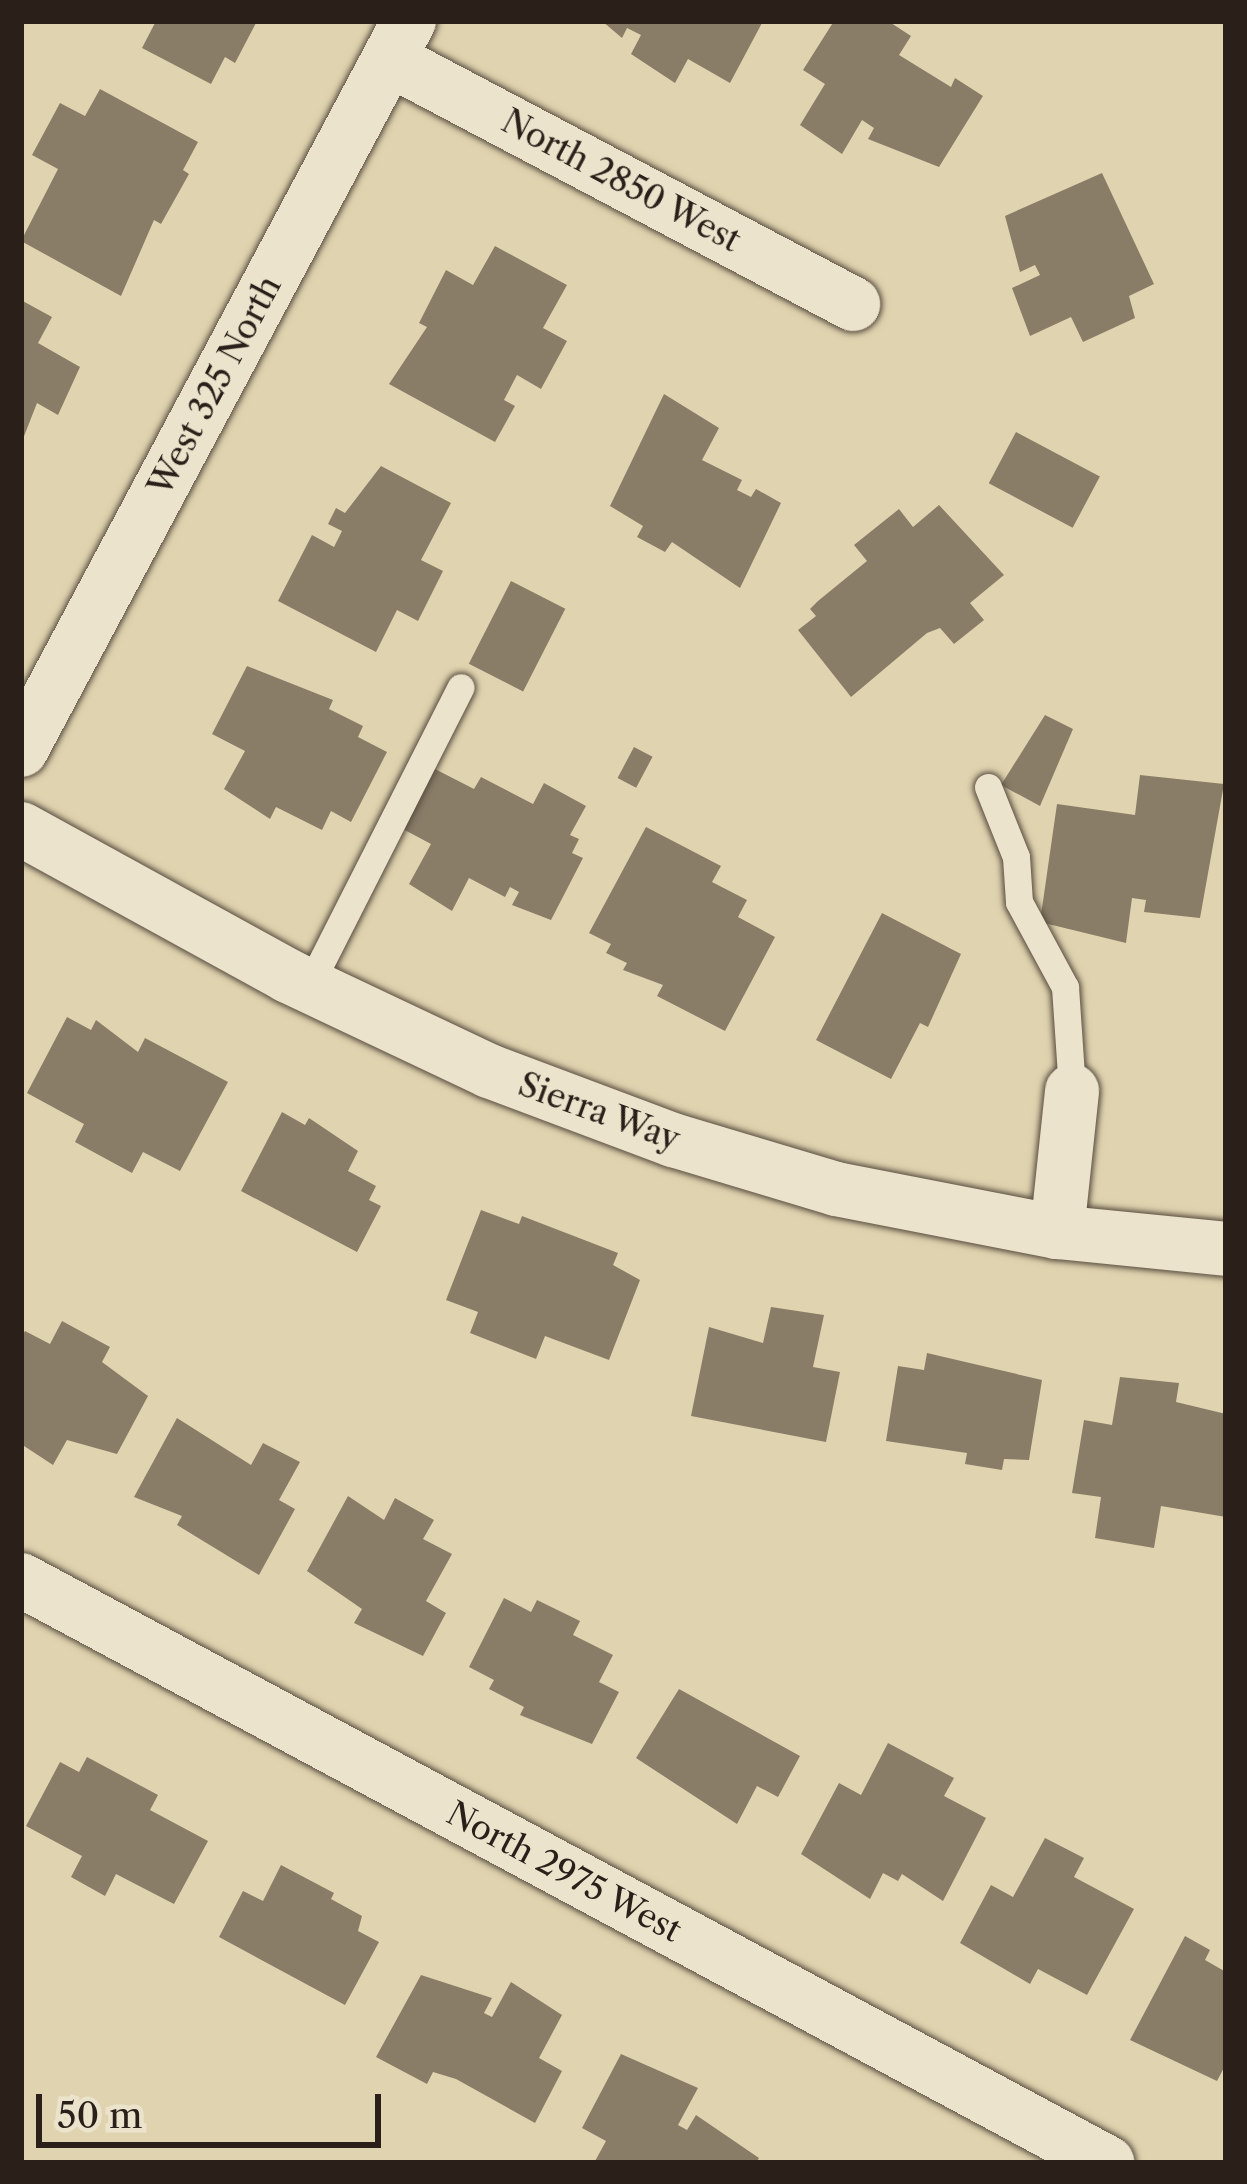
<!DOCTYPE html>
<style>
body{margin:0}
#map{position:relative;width:1247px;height:2184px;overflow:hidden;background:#e0d4b0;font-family:"Libre Caslon Text",serif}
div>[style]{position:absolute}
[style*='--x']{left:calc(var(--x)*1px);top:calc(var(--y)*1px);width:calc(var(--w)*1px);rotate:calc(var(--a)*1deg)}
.building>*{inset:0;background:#897d68;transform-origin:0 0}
.roads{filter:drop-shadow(0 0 3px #584c3f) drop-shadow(0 0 3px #584c3f)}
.lane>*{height:27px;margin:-13.5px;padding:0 13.5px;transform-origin:13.5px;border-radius:13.5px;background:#ebe3cc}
.street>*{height:54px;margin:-27px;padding:0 27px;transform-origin:27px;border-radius:27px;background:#ebe3cc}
span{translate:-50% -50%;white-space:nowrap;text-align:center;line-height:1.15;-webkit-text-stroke:9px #ebe3cc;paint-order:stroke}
.street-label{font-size:33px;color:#2b1f19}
.frame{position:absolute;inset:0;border:24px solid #2b1f19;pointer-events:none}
.scale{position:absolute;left:36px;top:2094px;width:345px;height:54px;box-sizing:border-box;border:6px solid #2b1f19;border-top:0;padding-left:15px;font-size:36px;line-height:42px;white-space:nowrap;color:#2b1f19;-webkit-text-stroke:9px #ebe3cc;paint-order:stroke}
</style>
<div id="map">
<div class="building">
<div style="clip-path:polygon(156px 21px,257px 21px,235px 63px,225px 57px,211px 84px,142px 48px)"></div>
<div style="clip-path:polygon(602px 21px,758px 21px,762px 23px,730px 83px,688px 59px,675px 83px,631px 54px,641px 35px,627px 28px,622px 38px)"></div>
<div style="clip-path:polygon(834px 21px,888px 21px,911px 36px,899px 55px,951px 87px,955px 78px,983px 96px,939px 167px,868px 139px,874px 128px,862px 120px,842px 154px,800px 125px,825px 84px,803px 70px)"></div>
<div style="clip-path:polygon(100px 89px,198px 142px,183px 170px,189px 174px,161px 224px,154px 220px,121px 296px,21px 241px,58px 169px,32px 155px,60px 103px,85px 116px)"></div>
<div style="clip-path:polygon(1102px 173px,1154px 284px,1129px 296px,1135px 318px,1083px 342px,1071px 317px,1030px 336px,1012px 288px,1040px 275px,1035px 265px,1020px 272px,1005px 216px)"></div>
<div style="clip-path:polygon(495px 246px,567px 285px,543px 328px,567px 341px,541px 389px,517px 375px,504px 400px,515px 406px,495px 442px,389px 384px,427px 327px,419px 323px,446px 270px,473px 285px)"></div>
<div style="clip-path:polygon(21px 300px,52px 317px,38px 343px,80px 367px,58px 415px,37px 403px,21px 444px)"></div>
<div style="clip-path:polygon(664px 394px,719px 428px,702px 460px,742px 480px,737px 490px,751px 497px,756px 489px,781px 503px,740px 588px,672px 542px,665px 552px,637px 537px,643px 526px,610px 506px)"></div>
<div style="left:1016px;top:432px;width:95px;height:58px;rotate:28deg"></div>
<div style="clip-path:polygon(381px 466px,451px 503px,421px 560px,443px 571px,418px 621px,397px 610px,376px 652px,278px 601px,312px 535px,334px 547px,342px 531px,328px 524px,336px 508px,345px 513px)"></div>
<div style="clip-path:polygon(939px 505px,1004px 575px,970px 603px,984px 620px,954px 644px,940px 628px,927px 633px,851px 697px,798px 630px,816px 616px,810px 609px,818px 601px,867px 561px,854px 545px,899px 509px,913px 527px)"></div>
<div style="left:511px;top:581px;width:61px;height:93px;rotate:27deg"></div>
<div style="clip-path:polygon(247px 666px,333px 700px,329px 709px,363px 726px,358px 737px,387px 752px,351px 822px,331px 811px,322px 830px,276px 807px,270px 819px,224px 789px,245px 751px,212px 734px)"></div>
<div style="clip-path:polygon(1045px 715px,1073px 729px,1040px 806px,1001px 785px)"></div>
<div style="left:634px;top:747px;width:21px;height:35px;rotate:28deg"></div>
<div style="clip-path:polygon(433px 768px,474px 789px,481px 777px,533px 804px,544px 783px,586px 806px,570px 835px,579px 839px,572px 853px,583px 858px,551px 920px,512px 905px,519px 892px,510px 887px,505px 897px,469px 878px,452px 911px,409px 884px,431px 844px,401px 828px)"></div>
<div style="clip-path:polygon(1140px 775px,1224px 784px,1200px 918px,1144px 912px,1146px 900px,1132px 898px,1126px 943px,1040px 922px,1057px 804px,1135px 815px)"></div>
<div style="clip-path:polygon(646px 827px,721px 866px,712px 882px,747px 900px,738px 917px,775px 937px,725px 1031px,657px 996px,663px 985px,623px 970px,627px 963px,606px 953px,611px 944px,589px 933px)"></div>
<div style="clip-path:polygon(882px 913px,961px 954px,928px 1027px,920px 1023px,891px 1079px,816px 1040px)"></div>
<div style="clip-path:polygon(67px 1017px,91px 1030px,96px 1020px,138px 1052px,145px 1038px,228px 1082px,180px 1171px,143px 1152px,132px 1173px,75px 1142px,84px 1124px,27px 1093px)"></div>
<div style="clip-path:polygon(282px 1112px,305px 1125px,309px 1118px,358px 1151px,348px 1171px,376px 1186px,369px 1200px,381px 1206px,357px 1252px,241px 1191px)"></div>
<div style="clip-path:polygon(481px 1210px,519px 1224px,522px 1216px,618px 1253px,613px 1265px,640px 1280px,609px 1360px,545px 1336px,536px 1359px,470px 1333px,478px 1312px,446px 1300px)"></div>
<div style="clip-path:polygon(771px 1307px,824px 1315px,813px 1367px,840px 1372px,826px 1442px,691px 1416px,709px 1327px,763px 1343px)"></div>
<div style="clip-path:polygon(62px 1321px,110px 1347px,102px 1362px,148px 1396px,117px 1454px,67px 1440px,53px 1465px,21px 1444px,21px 1338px,25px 1331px,50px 1344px)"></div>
<div style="clip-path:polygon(927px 1353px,1042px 1380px,1029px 1460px,1004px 1459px,1002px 1470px,965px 1464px,967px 1453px,886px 1441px,898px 1366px,924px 1370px)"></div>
<div style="clip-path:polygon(1120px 1377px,1179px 1383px,1176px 1402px,1226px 1414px,1226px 1517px,1161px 1506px,1154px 1548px,1095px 1538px,1101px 1497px,1072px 1493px,1084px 1420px,1112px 1425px)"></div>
<div style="clip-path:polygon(177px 1418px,251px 1465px,263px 1443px,300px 1462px,279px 1500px,295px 1509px,259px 1575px,177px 1525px,182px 1516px,134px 1497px)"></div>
<div style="clip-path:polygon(348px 1496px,384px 1520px,395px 1498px,434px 1520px,423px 1539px,452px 1554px,426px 1601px,446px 1613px,423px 1656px,354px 1623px,362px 1609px,307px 1571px)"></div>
<div style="clip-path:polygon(504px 1598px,531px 1612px,537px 1600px,580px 1621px,573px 1635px,613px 1655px,599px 1682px,619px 1692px,592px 1744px,520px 1715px,524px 1707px,489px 1689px,494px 1680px,469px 1667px)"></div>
<div style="clip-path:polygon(679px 1689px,800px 1756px,778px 1797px,757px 1786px,737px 1824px,636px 1758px)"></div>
<div style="clip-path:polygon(888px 1743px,954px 1778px,944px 1796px,986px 1818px,943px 1901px,902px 1874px,898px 1881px,883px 1873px,870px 1899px,801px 1854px,839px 1783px,861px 1795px)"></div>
<div style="clip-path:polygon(87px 1757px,158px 1795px,150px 1810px,208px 1841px,174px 1904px,116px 1874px,105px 1896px,71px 1877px,82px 1856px,26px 1826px,60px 1762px,79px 1772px)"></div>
<div style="clip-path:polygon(1045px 1838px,1084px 1858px,1074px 1877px,1134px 1909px,1087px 1995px,1038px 1969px,1030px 1984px,960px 1943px,991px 1885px,1013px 1897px)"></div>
<div style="clip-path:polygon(281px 1865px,334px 1893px,331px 1899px,362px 1916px,358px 1931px,379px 1942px,345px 2005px,219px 1937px,243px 1891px,263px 1901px)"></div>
<div style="clip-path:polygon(1185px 1936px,1210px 1950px,1205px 1960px,1226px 1972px,1226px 2064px,1217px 2081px,1130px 2040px)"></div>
<div style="clip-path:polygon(421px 1975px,492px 1998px,484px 2013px,492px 2017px,511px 1982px,562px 2015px,539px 2058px,562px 2071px,535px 2123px,456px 2079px,433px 2072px,427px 2084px,376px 2057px)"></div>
<div style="clip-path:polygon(621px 2054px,698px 2088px,678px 2125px,687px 2130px,696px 2115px,759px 2158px,756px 2163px,594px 2163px,606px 2141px,582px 2128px)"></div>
</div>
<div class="roads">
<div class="lane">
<div style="--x:988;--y:787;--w:75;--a:68.2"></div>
<div style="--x:1016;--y:857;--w:45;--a:86.2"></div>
<div style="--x:1019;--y:902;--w:97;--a:61.6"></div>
<div style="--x:1065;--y:987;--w:104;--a:86.1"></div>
<div style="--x:309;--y:986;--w:335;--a:-63.1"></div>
</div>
<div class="street">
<div style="--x:389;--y:59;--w:525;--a:27.83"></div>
<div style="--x:21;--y:750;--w:826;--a:-61.98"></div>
<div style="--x:21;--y:829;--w:305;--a:28.8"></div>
<div style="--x:288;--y:976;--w:222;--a:25.3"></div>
<div style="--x:489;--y:1071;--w:197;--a:20.6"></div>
<div style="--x:673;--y:1140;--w:170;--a:16.7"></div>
<div style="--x:836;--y:1189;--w:225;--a:11"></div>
<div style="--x:1057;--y:1232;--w:170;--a:5.7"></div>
<div style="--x:1057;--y:1232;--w:142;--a:-83.9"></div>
<div style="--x:21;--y:1580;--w:1233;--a:28.21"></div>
</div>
</div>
<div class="street-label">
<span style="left:621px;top:181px;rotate:28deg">North 2850 West</span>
<span style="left:215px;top:386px;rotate:-62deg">West 325 North</span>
<span style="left:599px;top:1112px;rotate:20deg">Sierra Way</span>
<span style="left:564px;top:1872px;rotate:28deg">North 2975 West</span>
</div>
<div class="frame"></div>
<div class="scale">50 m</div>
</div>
